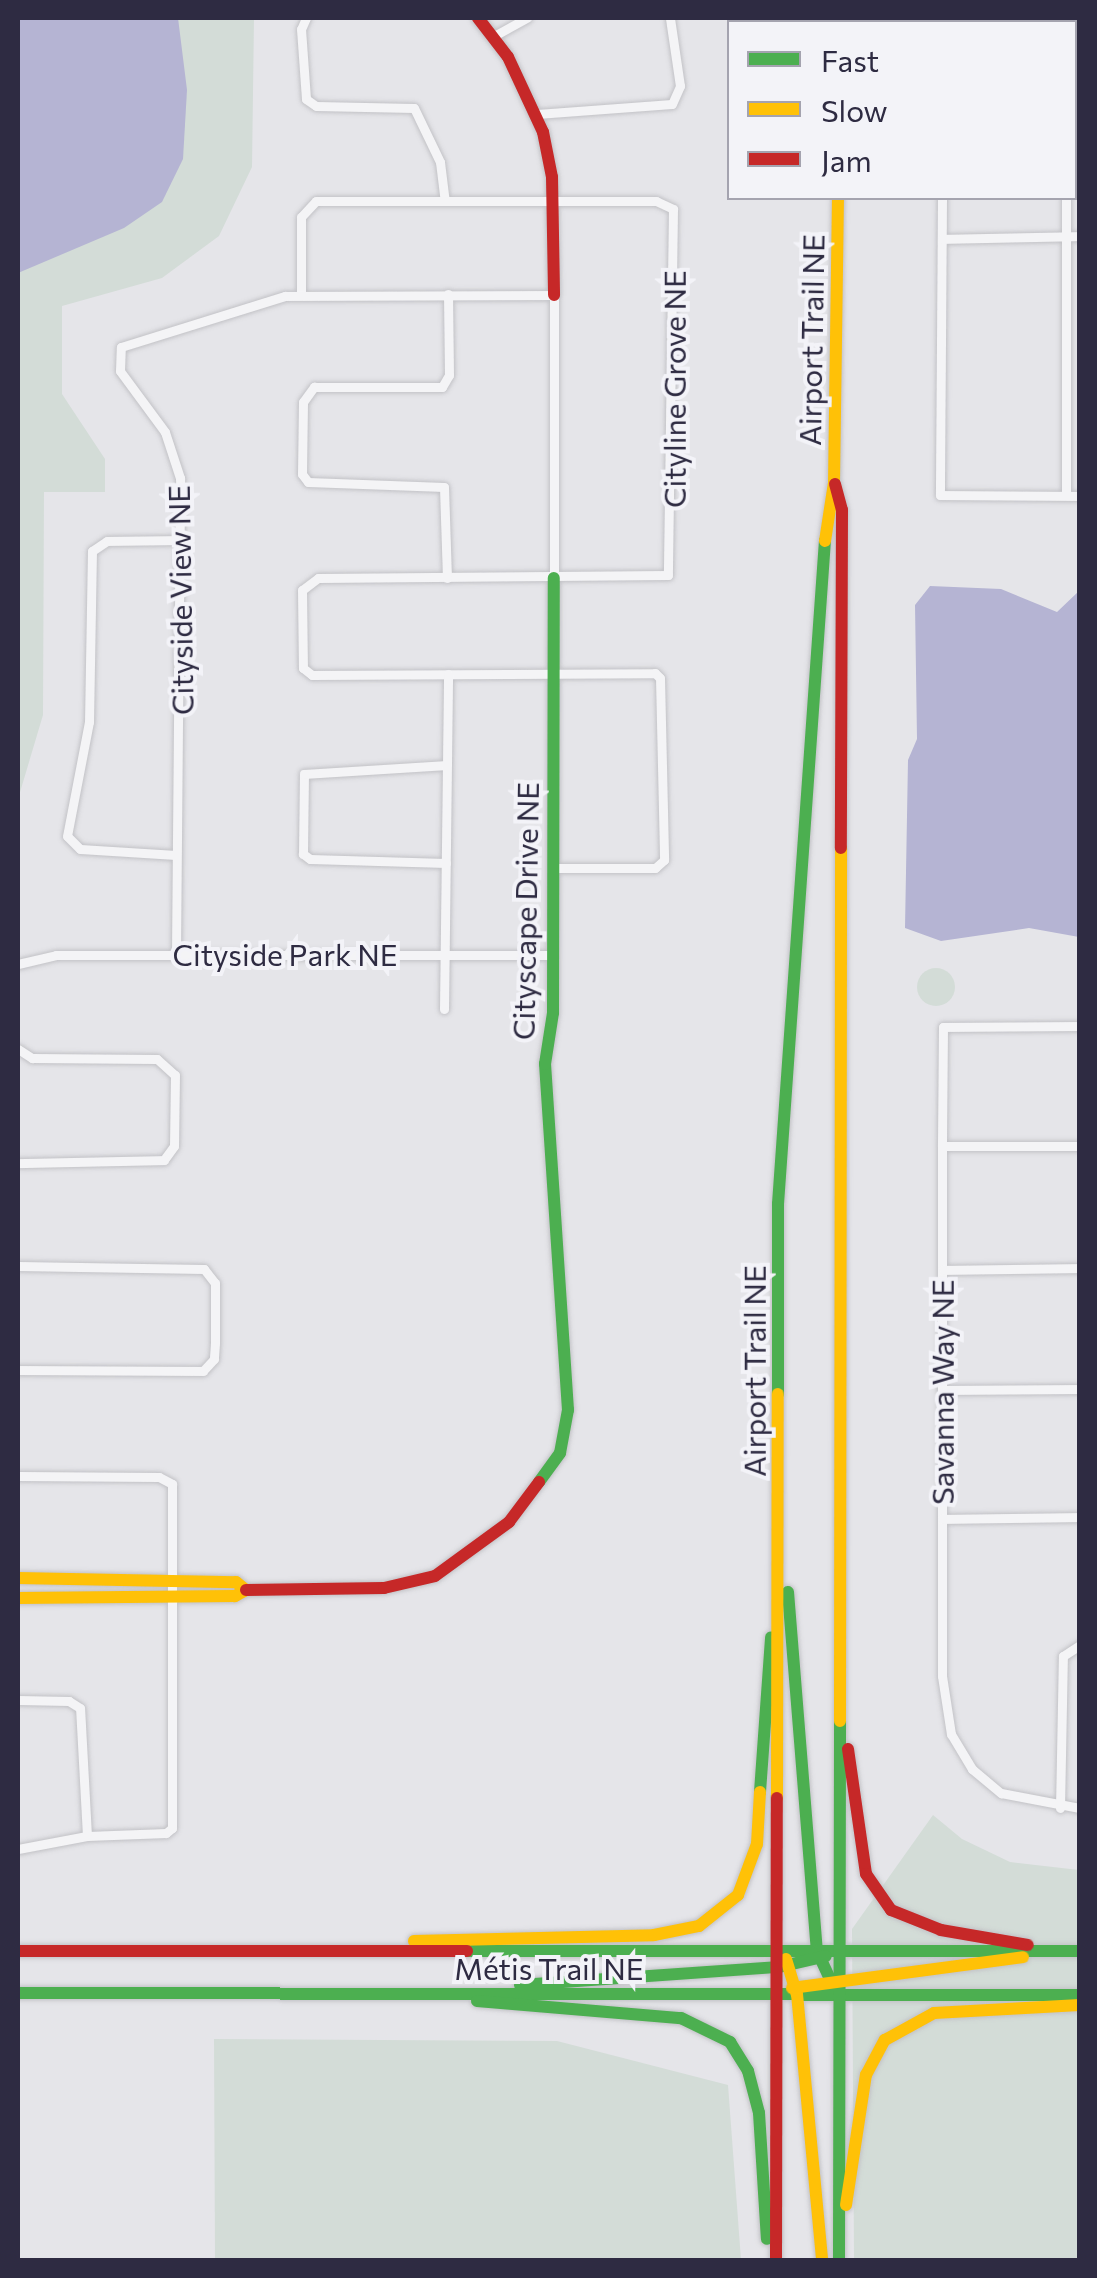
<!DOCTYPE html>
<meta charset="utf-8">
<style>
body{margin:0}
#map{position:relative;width:1097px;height:2278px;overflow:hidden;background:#e5e5e9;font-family:Commissioner,sans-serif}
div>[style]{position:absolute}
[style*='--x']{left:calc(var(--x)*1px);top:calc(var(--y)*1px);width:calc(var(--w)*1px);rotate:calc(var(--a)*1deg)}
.green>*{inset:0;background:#d3dcd7}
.round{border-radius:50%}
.water>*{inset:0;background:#b5b4d3}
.roads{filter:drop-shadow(0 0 2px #c2c2c6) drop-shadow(0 0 2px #c2c2c6)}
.street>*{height:9px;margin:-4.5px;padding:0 4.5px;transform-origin:4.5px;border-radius:4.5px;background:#f4f4f6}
.fast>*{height:12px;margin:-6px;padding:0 6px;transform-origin:6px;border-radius:6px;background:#4caf50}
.slow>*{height:12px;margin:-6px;padding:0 6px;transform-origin:6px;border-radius:6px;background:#ffc107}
.jam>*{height:12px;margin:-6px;padding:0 6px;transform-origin:6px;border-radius:6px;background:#c62828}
span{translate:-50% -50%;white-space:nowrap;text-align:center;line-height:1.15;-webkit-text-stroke:8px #f3f3f8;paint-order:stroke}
.street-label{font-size:30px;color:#2e2b42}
.frame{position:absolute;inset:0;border:20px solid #2e2b42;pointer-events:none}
.legend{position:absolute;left:727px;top:20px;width:350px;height:180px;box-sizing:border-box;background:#f3f3f8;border:2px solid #a4a3af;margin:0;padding:12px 18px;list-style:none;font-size:30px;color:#2e2b42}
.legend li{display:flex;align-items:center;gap:20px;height:50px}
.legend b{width:50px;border:2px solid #a4a3af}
</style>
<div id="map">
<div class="green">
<div style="clip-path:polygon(18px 18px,254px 18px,252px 167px,219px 236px,162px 278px,62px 306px,62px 394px,105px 459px,105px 492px,44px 492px,43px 715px,18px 799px)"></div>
<div class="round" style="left:917px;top:968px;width:38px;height:38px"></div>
<div style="clip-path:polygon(933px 1815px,962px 1839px,1010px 1862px,1079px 1870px,1079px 2260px,854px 2260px,852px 1929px)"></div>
<div style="clip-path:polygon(214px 2039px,557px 2041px,728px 2085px,741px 2260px,215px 2260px)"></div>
</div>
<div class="water">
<div style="clip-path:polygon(18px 18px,178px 18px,187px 90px,183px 159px,162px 202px,124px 228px,18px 273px)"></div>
<div style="clip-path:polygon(930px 586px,1001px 589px,1057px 612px,1079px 591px,1079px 937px,1029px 928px,941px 941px,905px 928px,908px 760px,917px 739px,915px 605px)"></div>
</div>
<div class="roads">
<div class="street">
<div style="--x:306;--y:18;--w:12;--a:114"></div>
<div style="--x:301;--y:29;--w:70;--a:85.9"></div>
<div style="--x:306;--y:99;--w:12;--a:35"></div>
<div style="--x:316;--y:106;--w:98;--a:1.2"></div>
<div style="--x:414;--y:108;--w:60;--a:64.3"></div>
<div style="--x:440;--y:162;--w:39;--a:83"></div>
<div style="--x:951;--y:22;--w:4;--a:-63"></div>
<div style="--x:494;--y:36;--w:38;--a:-29"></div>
<div style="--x:1074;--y:56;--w:6;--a:-18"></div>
<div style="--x:537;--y:114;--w:135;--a:-4.2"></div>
<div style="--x:672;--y:104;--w:20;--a:-66"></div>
<div style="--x:680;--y:86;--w:69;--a:-98.4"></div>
<div style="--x:942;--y:198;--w:297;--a:90.4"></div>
<div style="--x:940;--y:495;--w:140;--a:0.4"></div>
<div style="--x:1066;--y:198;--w:297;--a:90"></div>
<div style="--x:942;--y:239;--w:138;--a:-1.2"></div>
<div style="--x:301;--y:294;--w:77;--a:-90"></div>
<div style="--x:301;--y:217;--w:22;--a:-47"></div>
<div style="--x:316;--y:201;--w:340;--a:0"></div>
<div style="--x:656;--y:201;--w:19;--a:25"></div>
<div style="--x:673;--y:209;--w:366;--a:90.8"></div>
<div style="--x:668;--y:575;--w:350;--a:179.5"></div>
<div style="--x:318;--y:578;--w:20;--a:143"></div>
<div style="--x:302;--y:590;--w:78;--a:89.3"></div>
<div style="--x:303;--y:668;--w:11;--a:38"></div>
<div style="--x:312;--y:675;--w:343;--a:-0.3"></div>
<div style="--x:655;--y:673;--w:7;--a:45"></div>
<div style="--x:660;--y:678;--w:182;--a:88.7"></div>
<div style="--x:664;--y:860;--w:12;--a:138"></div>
<div style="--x:655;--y:868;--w:101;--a:180"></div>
<div style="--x:447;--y:578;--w:91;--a:-91.9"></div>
<div style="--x:444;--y:487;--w:136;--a:-177.9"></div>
<div style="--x:308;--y:482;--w:10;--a:-127"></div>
<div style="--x:302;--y:474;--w:72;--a:-89.2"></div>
<div style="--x:303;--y:402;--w:19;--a:-54"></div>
<div style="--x:314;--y:387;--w:128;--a:0"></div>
<div style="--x:442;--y:387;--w:14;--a:-60"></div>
<div style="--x:449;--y:375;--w:81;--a:-90.7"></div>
<div style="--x:176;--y:855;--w:96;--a:-176.4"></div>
<div style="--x:80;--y:849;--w:18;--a:-135"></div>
<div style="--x:67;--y:836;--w:116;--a:-79.1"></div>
<div style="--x:89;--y:722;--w:171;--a:-89"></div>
<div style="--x:92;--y:551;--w:18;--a:-34"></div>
<div style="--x:107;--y:541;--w:74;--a:-0.8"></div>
<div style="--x:446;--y:863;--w:136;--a:-178.3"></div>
<div style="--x:310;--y:859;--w:9;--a:-144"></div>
<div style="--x:303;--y:854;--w:80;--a:-89.3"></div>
<div style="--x:304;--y:774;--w:143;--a:-3.6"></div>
<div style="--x:176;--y:954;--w:476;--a:-89.5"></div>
<div style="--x:180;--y:478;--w:48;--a:-108.1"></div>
<div style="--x:165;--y:432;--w:76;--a:-126.4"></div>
<div style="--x:120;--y:371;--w:24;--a:-88"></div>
<div style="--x:121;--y:347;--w:172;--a:-17.3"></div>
<div style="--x:285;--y:296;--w:269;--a:-0.2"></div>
<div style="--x:554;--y:295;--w:283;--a:90"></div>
<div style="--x:18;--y:964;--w:39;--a:-13"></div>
<div style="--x:56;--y:955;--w:498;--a:0"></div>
<div style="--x:444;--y:1009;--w:335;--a:-89.3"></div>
<div style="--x:1080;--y:1026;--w:137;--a:179.6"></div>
<div style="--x:943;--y:1027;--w:119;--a:90.5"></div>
<div style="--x:942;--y:1146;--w:530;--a:90"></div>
<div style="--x:942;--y:1676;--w:59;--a:81.2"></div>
<div style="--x:951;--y:1734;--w:41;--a:59"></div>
<div style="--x:972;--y:1769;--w:38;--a:40"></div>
<div style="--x:1001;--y:1793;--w:80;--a:10.8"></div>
<div style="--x:18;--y:1049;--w:17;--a:33"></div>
<div style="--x:32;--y:1058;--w:125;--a:0.5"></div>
<div style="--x:157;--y:1059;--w:24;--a:42"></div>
<div style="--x:175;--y:1075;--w:71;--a:90.8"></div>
<div style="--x:174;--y:1146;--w:17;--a:126"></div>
<div style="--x:164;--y:1160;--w:146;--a:178.8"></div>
<div style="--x:942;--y:1146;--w:138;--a:0"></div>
<div style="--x:18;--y:1266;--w:186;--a:0.9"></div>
<div style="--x:204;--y:1269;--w:18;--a:52"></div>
<div style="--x:215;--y:1283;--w:60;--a:90"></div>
<div style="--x:215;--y:1343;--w:16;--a:94"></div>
<div style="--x:214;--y:1359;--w:16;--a:133"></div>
<div style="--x:203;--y:1371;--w:185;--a:-179.7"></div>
<div style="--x:943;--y:1270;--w:137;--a:-0.8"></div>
<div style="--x:943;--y:1390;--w:137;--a:-0.4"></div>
<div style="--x:18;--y:1476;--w:141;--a:0.4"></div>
<div style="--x:159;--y:1477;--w:15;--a:28"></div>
<div style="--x:172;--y:1484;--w:344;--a:90"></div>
<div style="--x:172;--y:1828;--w:8;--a:140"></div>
<div style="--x:166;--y:1833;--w:79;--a:177.8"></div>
<div style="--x:87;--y:1836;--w:128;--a:-93.1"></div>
<div style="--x:80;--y:1708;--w:13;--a:-148"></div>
<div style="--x:69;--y:1701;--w:51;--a:-178.9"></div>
<div style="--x:942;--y:1519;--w:138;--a:-0.8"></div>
<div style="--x:1060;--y:1808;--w:152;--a:-88.9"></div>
<div style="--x:1063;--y:1656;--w:20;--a:-33"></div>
<div style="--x:18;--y:1849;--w:70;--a:-10.7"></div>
</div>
<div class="fast">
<div style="--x:778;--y:1394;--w:190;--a:-90"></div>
<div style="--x:778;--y:1204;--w:665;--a:-85.95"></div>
<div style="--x:539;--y:1482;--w:36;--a:-54"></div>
<div style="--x:560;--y:1453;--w:44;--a:-79.5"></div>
<div style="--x:568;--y:1410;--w:347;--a:-93.8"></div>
<div style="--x:545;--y:1064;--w:52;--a:-81.1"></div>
<div style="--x:553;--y:1013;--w:435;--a:-89.9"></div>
<div style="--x:788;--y:1592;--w:360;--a:85.4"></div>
<div style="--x:817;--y:1951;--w:47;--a:65.1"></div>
<div style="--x:760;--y:1792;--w:155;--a:-85.9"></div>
<div style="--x:467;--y:1951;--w:613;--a:0"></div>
<div style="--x:520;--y:1985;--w:260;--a:-4"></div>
<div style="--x:779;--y:1967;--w:48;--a:-13.2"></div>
<div style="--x:18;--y:1993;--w:1062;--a:0.11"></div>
<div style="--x:477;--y:2001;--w:205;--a:4.8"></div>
<div style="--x:681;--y:2018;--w:55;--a:26.1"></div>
<div style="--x:730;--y:2042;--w:34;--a:58"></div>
<div style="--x:748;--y:2071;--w:43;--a:75.3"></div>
<div style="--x:759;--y:2113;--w:126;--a:86.4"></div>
<div style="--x:839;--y:2260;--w:539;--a:-89.89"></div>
</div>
<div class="slow">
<div style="--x:825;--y:541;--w:59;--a:-81.2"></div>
<div style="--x:834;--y:483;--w:285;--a:-89.2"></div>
<div style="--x:18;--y:1578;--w:218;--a:1.1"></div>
<div style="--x:236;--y:1582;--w:13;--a:39"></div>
<div style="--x:246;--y:1590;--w:13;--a:151"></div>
<div style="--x:235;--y:1596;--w:217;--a:179.5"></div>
<div style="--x:840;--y:1721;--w:873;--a:-89.93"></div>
<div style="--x:777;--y:1798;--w:404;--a:-89.9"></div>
<div style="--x:414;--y:1941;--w:240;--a:-1.4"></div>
<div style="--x:654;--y:1935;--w:46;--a:-11.3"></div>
<div style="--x:699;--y:1926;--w:50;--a:-38.5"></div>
<div style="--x:738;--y:1895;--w:54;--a:-69.6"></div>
<div style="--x:757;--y:1844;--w:52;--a:-86.7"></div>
<div style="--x:786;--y:1959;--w:37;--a:73"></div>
<div style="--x:797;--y:1994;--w:267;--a:84.6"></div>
<div style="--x:792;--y:1988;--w:233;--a:-7.6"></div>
<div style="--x:846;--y:2205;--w:132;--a:-81.3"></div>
<div style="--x:866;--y:2075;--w:40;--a:-62"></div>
<div style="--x:885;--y:2040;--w:56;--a:-28.9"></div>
<div style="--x:934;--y:2013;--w:146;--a:-3.1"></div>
</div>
<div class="jam">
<div style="--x:478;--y:18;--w:49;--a:52.4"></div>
<div style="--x:508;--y:57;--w:83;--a:65"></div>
<div style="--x:543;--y:132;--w:46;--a:78.7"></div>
<div style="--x:552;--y:177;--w:118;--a:89"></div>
<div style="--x:838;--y:18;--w:4;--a:90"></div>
<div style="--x:835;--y:484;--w:27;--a:75"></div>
<div style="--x:842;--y:510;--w:338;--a:90.2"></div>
<div style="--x:246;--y:1590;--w:138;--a:-0.8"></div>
<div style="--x:384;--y:1588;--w:52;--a:-13.2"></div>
<div style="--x:435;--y:1576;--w:92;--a:-36.1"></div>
<div style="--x:509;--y:1522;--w:50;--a:-53.1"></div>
<div style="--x:848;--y:1749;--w:126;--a:81.8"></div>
<div style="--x:866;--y:1874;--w:44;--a:55.2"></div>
<div style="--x:891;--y:1910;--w:54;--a:21.8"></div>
<div style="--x:941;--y:1930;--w:88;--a:9.8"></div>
<div style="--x:18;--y:1951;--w:449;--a:0"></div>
<div style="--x:776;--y:2260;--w:462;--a:-89.9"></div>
</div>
</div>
<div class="street-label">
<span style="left:811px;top:340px;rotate:-89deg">Airport Trail NE</span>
<span style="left:674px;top:389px;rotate:-90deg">Cityline Grove NE</span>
<span style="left:180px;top:600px;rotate:-91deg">Cityside View NE</span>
<span style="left:525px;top:911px;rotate:-89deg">Cityscape Drive NE</span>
<span style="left:285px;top:954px">Cityside Park NE</span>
<span style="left:754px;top:1371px;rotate:-90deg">Airport Trail NE</span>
<span style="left:942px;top:1392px;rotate:-90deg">Savanna Way NE</span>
<span style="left:549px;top:1968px">Métis Trail NE</span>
</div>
<div class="frame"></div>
<ul class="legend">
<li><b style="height:12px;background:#4caf50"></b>Fast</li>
<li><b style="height:12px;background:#ffc107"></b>Slow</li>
<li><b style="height:12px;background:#c62828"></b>Jam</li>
</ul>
</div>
